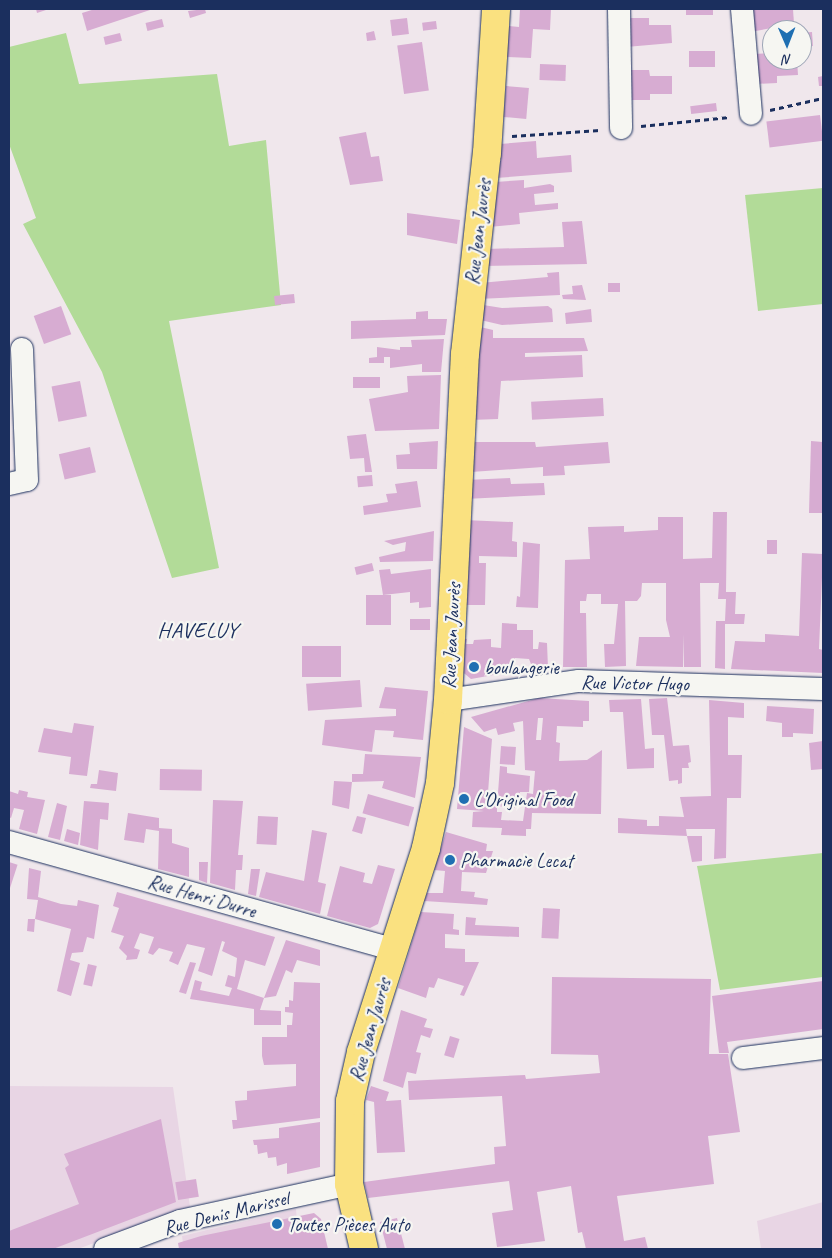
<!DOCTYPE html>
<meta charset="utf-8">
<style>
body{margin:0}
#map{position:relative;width:832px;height:1258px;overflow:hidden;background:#f0e7ec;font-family:Caveat,sans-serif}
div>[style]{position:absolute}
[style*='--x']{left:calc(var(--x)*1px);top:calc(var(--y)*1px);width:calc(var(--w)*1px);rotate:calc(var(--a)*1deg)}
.built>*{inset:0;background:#e8d5e4}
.green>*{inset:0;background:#b2db98}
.building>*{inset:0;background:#d7acd2;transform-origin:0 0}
.path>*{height:3px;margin-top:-1.5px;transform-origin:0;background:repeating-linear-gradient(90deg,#1b2f5e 0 5px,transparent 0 9px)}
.roads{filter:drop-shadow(0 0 1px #1b2f5e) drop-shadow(0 0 1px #1b2f5e)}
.minor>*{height:22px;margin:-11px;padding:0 11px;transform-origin:11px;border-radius:11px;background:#f6f6f2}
.major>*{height:28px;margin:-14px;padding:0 14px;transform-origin:14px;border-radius:14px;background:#fae180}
.dots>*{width:14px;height:14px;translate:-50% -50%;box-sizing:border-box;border:2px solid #f6f6f2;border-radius:50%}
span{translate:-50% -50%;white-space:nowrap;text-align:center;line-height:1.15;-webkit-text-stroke:4.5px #f6f6f2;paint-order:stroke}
.street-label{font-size:20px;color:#1b2f5e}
.poi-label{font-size:20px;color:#1b2f5e}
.left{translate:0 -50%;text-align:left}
.quarter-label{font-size:22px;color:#1b2f5e;letter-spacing:1px}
.frame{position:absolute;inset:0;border:10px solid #1b2f5e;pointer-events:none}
.north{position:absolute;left:762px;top:20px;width:50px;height:50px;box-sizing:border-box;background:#f6f6f2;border:1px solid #9ea6b7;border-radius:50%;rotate:179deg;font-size:14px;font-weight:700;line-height:20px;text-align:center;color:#1b2f5e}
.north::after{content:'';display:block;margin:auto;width:18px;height:22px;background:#1f6fb2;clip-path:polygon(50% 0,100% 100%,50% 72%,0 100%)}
</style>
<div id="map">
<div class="built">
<div style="clip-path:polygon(9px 1086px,173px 1087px,190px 1207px,78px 1249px,9px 1249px)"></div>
<div style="clip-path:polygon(823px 1202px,823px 1249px,761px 1249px,757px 1221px)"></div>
<div style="clip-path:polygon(296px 1209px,299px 1249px,184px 1249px,182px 1236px)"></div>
</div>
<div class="green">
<div style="clip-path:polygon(66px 33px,79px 84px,217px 74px,229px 146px,266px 140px,281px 305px,169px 321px,219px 568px,172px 578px,102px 372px,23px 224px,36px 218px,9px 144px,9px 47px)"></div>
<div style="clip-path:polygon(823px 188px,823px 304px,758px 311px,745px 195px)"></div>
<div style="clip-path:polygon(823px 853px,823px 977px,720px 990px,697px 866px)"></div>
</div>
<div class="building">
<div style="clip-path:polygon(36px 9px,49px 9px,37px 13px)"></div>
<div style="clip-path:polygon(95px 9px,153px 9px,87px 31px,82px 13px)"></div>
<div style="clip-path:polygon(205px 9px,206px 13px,190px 18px,188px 11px)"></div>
<div style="clip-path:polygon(520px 9px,551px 9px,550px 30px,533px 29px,531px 58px,507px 57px,509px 26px,519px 27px)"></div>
<div style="left:686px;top:9px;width:27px;height:6px"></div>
<div style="clip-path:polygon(749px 9px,793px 9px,794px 24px,750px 32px)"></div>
<div style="left:407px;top:18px;width:16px;height:17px;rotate:83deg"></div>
<div style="clip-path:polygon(626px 18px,649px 18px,649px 25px,671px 25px,672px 43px,626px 47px)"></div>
<div style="left:162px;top:19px;width:8px;height:17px;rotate:76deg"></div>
<div style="left:436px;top:21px;width:8px;height:14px;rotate:83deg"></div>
<div style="clip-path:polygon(374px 31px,376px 40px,367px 41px,366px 33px)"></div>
<div style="left:812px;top:32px;width:14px;height:10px;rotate:86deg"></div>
<div style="left:120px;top:33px;width:8px;height:17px;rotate:76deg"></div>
<div style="left:422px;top:42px;width:49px;height:25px;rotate:82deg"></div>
<div style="left:689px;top:51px;width:26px;height:16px"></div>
<div style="clip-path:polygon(772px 53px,772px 60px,797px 60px,798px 75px,777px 76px,777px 83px,754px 84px,752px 54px)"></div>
<div style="left:540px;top:64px;width:26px;height:16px;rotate:2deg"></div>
<div style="clip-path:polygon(626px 70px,649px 70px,650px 76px,672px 76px,672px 94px,650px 94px,650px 100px,627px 100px)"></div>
<div style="clip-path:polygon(823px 76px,823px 86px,819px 86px,818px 77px)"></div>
<div style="left:506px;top:86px;width:23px;height:31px;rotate:5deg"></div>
<div style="left:716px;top:103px;width:8px;height:26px;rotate:83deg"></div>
<div style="left:820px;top:115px;width:26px;height:54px;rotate:83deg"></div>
<div style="clip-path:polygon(366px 132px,371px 157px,379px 156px,383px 181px,350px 185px,339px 137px)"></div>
<div style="clip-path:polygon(536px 141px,537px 158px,571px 155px,572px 172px,496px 178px,495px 162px,501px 161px,500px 144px)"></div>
<div style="clip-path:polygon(524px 180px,524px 188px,550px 184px,554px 186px,554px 192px,534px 194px,535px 205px,558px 203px,558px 209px,519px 213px,520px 224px,489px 227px,495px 182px)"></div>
<div style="clip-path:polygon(407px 213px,460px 220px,457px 244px,407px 235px)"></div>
<div style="clip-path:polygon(582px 221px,587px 264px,483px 266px,485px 249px,564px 247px,562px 222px)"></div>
<div style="clip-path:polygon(559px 272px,560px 295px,478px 299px,480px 283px,548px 277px,547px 273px)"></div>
<div style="left:608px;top:283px;width:12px;height:9px"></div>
<div style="clip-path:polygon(582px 285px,586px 300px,563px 299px,562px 295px,573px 294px,572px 286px)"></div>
<div style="left:294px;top:294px;width:9px;height:20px;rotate:84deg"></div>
<div style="clip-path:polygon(477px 304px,502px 308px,548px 306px,552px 309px,553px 322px,502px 325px,476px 319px)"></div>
<div style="left:61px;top:306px;width:30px;height:29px;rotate:70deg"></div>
<div style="clip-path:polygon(591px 309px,592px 322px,566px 324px,565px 313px)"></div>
<div style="clip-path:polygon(428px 311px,428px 319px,447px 319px,445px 335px,351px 339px,351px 321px,416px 319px,416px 312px)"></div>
<div style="clip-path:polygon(476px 326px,493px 330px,493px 338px,584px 338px,588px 351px,525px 353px,525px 357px,582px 355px,583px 377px,501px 381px,498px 419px,470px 420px)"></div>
<div style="clip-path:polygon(444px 339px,441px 372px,422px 372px,422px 364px,390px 368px,390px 357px,384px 357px,384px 363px,369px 363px,369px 358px,377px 357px,377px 347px,400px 350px,400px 347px,412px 347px,411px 340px)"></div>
<div style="clip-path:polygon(441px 375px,439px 429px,375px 431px,369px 399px,408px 392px,407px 376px)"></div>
<div style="left:380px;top:377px;width:11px;height:27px;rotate:90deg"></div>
<div style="left:80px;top:381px;width:36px;height:29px;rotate:79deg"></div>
<div style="left:603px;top:398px;width:18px;height:72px;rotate:87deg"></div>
<div style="clip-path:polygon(366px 434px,372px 472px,365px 472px,364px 458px,350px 459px,347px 436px)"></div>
<div style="clip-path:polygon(438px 441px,437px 469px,397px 469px,396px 455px,410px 454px,409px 443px)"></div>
<div style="clip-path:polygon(811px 441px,823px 442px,823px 513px,809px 513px)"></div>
<div style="clip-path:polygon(471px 442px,535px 442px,536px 447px,608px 442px,610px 463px,564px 466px,565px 475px,543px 476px,543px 467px,471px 472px)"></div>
<div style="left:90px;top:447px;width:26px;height:32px;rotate:77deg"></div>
<div style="left:372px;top:475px;width:11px;height:15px;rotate:85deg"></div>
<div style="clip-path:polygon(510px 478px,511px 484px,544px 483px,545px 495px,465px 499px,466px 480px)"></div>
<div style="clip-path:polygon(417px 481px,421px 507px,364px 515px,363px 506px,388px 502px,386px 494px,397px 493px,395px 484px)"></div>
<div style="clip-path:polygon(713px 512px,727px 512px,726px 592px,736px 592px,735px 614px,745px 614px,744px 624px,725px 624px,725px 669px,715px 668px,716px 621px,725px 621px,726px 599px,718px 599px,719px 583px,700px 583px,701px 667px,684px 667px,683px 634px,683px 667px,636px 666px,639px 637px,670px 637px,666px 620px,666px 583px,642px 583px,641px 596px,637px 601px,625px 601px,626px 666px,605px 667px,604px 644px,614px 644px,618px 604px,601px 604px,601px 594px,587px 594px,586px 601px,580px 601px,580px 613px,586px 613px,587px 667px,563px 667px,565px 560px,590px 559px,588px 527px,624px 526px,624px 532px,658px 530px,658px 517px,683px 517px,683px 559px,712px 558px)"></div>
<div style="clip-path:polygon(464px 520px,513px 522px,512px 541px,517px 542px,517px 557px,479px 556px,479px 563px,486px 563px,485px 605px,462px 605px)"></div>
<div style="clip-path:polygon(434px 531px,433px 561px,380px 562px,379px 557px,405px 551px,406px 542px,393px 545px,384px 541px)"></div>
<div style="left:767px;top:540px;width:10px;height:14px"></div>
<div style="clip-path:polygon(523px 542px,540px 544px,538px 608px,516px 607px,517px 596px,520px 597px)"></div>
<div style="clip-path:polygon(802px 553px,823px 554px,819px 649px,823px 650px,823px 673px,731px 669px,735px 641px,765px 642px,765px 634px,799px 636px)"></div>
<div style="left:372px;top:563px;width:8px;height:18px;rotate:76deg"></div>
<div style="clip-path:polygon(390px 569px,391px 574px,431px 569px,431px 607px,419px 608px,419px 602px,410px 603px,410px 592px,383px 595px,379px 570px)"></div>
<div style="left:391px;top:595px;width:30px;height:25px;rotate:90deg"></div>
<div style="left:410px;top:619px;width:20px;height:11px"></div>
<div style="clip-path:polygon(502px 623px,517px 624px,517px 630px,533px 630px,533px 649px,538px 649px,539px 642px,547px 643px,548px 668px,533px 669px,529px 659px,515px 658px,515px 671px,471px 679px,459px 669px,460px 638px,467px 639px,466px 644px,473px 644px,474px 640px,491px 639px,491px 647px,501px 648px)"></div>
<div style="left:341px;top:646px;width:31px;height:39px;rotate:90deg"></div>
<div style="left:360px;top:680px;width:27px;height:54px;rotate:86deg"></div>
<div style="clip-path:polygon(385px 687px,428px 691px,423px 740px,393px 737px,394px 731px,375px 730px,372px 752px,322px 745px,325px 720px,396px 716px,396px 709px,379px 708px)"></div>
<div style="clip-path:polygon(evenodd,539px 698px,589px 701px,589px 721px,583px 721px,583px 727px,557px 726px,556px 742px,560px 743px,559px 761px,587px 760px,602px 750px,601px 814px,532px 813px,531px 829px,526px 829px,526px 836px,501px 835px,502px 828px,472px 827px,473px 812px,484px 811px,457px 809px,464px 727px,492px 739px,487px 806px,497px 806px,497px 812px,502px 812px,501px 820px,523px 821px,527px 793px,533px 794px,535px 771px,525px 770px,523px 721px,513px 723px,515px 731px,498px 735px,496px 728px,484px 732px,471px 717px,539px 698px,538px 718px,543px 718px,541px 740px,536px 740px,538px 718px)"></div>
<div style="clip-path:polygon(667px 698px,673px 746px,689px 745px,691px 762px,688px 763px,689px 768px,682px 768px,682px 783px,678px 784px,678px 780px,669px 781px,664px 735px,652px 735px,649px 699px)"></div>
<div style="clip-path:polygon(641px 699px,645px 749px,654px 748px,654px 768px,627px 769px,623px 712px,610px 712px,609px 700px)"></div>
<div style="clip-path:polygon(709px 700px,744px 703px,744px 718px,728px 717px,728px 755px,742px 755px,741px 798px,727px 798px,726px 858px,714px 859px,715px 829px,686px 829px,687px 836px,618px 833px,618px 818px,647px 820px,647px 826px,659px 826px,659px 816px,684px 817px,680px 797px,711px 796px)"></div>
<div style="clip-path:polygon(767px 706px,814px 709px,813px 734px,793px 733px,793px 737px,782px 737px,782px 723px,766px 721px)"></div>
<div style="clip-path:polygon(74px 723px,94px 726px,87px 776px,69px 774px,71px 757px,38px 752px,44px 728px,72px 733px)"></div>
<div style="clip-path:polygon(823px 741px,823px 769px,811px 770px,809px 743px)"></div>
<div style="left:501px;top:746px;width:15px;height:18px;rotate:4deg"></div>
<div style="clip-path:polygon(365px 754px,421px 757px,415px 798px,382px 788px,384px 781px,352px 782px,349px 809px,332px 805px,334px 781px,352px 782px,352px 774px,363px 774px)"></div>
<div style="clip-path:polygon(500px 766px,507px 767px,507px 773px,530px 776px,529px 792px,520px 792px,518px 808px,497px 806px)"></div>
<div style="left:160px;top:769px;width:42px;height:21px;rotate:1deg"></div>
<div style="clip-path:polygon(99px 770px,118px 773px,116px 791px,90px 788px,91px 784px,97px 784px)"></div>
<div style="clip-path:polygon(19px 790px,28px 792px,27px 797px,45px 800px,37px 834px,19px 829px,24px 810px,14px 808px,11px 818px,9px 817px,9px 791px,18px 794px)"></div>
<div style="left:368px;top:794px;width:48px;height:20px;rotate:16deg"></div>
<div style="clip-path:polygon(213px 800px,243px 801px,238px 855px,243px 855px,242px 870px,236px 870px,235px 890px,210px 883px)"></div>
<div style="clip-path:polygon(84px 801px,109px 803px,108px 820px,100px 819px,98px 850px,80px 845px)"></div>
<div style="clip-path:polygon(57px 803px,67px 806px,60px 840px,48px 837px)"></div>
<div style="clip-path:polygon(128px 813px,159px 818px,159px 828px,172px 829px,172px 843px,189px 848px,189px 877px,158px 869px,159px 831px,146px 829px,144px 843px,124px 840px)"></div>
<div style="left:258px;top:816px;width:20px;height:28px;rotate:3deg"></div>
<div style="clip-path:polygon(357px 816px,366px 818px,362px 834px,352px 831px)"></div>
<div style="clip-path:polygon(67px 829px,80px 833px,78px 845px,64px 841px)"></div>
<div style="clip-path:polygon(312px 830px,327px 833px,318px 882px,326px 884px,320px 914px,259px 897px,266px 872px,304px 881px)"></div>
<div style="clip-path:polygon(446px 832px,487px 844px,486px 851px,493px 851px,486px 873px,462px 872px,461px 891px,475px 892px,474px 897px,488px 899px,487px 905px,424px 901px,427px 893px,443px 893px,445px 871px,434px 870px)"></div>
<div style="clip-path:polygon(687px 836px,702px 836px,702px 861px,692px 862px)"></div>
<div style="left:9px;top:862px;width:9px;height:59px;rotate:18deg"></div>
<div style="clip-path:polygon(199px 862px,208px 862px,207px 883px,199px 880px)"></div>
<div style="clip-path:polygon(378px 865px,395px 869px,378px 924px,370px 928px,327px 916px,340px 866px,365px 873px,363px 882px,372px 884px)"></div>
<div style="clip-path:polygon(29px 868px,41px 871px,38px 897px,61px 904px,77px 906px,78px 900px,99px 905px,94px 939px,87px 937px,83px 952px,72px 953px,70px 960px,80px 963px,71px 996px,57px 991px,71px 929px,35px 919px,34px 932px,27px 931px,28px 919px,35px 919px,38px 900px,27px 899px)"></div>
<div style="clip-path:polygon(251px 869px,260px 869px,256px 896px,248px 894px)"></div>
<div style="clip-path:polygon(117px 892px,275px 937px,265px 966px,245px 960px,237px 989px,264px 998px,260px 1010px,281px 1011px,281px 1025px,254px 1025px,254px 1009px,190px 999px,195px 980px,202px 982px,200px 990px,229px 996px,232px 988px,225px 986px,228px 975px,235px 977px,237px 958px,222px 951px,225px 942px,222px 941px,212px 976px,198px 971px,205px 948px,187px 944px,178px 965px,169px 961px,173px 952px,159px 948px,153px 955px,148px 953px,154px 937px,140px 933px,134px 948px,140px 950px,137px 959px,126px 960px,127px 956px,119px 948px,124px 936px,111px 932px,119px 908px,113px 906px)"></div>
<div style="left:543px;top:908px;width:17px;height:30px;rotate:3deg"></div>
<div style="clip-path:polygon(421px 912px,454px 914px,453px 929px,459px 930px,459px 935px,445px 934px,445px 948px,465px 949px,465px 962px,479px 962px,464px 996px,460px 995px,464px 986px,438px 978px,434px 988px,429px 987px,426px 998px,398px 988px)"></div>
<div style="clip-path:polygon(466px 917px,476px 918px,475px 925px,519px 927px,519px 937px,465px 935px)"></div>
<div style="clip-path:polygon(286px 940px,320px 950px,320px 966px,297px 960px,292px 973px,286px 970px,276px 996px,264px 998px)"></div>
<div style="clip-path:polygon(190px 962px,196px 963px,186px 994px,179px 992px)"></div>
<div style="left:88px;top:964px;width:9px;height:21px;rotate:13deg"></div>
<div style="clip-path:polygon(552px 977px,711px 979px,709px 1054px,728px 1054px,740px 1132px,708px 1136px,714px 1184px,617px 1196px,624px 1241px,645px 1237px,648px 1249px,586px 1249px,582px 1232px,578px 1233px,571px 1186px,537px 1192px,545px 1241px,497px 1247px,492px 1213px,513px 1210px,509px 1181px,368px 1198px,364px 1182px,495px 1164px,494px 1147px,506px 1146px,502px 1096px,409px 1100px,408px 1081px,525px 1075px,526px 1079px,600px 1073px,598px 1055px,551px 1054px)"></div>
<div style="clip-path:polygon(823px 981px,823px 1029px,727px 1042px,729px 1053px,719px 1053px,712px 996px)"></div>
<div style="clip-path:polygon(294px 982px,320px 983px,320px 1118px,233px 1129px,232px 1120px,237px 1120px,235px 1101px,247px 1100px,247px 1091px,296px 1086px,296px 1064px,264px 1065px,262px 1056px,262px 1037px,287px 1037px,287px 1025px,292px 1025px,293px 1013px,285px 1012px,285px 1007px,289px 1007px,289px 1000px,293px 1001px)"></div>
<div style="clip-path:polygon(401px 1010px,427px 1019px,424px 1027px,433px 1029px,430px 1038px,421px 1035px,416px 1052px,421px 1053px,416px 1074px,407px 1072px,403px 1088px,383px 1081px)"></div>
<div style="left:450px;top:1036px;width:10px;height:20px;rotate:17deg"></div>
<div style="clip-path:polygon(371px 1086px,389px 1092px,386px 1101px,401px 1100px,405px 1152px,377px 1153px,374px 1102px,366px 1100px)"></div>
<div style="clip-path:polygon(161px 1119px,176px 1202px,53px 1249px,9px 1249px,9px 1231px,79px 1204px,65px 1168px,69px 1165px,64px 1154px)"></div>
<div style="clip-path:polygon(320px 1122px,320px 1167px,287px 1174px,287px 1163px,277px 1166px,276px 1157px,268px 1158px,267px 1152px,258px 1154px,257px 1145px,254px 1145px,253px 1140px,279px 1138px,279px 1128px)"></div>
<div style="left:196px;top:1179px;width:18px;height:21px;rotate:81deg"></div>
<div style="clip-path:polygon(314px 1213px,321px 1219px,328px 1249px,179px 1249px,178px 1243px,201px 1236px)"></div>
<div style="clip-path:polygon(397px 1218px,405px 1249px,387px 1249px,380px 1222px)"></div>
</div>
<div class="path">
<div style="--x:770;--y:110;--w:54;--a:-12.8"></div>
<div style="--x:641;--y:126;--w:89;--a:-5.8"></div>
<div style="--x:512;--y:136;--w:88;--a:-3.9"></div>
</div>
<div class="roads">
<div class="minor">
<div style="--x:619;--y:9;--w:119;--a:89"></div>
<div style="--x:742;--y:9;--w:105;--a:85.1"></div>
<div style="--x:9;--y:484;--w:18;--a:-13"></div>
<div style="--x:27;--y:480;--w:131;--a:-92.2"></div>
<div style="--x:448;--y:700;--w:132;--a:-8.3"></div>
<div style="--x:579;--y:681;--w:244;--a:1.9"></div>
<div style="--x:9;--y:842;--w:401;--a:15.6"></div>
<div style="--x:743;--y:1058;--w:81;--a:-7.1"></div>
<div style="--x:105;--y:1249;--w:80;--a:-20.5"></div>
<div style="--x:180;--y:1221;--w:173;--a:-12.3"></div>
</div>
<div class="major">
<div style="--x:364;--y:1249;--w:67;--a:-103"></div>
<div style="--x:349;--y:1184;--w:83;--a:-89.3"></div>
<div style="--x:350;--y:1101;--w:50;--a:-77.3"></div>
<div style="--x:361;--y:1052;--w:214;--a:-72.3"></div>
<div style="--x:426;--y:848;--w:66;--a:-77.8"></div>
<div style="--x:440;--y:783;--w:83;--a:-84.5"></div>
<div style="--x:448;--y:700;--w:346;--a:-87.2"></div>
<div style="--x:465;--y:354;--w:202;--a:-83.8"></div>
<div style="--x:487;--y:153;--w:144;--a:-86.4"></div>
</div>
</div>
<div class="dots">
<div style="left:474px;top:667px;background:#1f6fb2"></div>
<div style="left:464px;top:799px;background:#1f6fb2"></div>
<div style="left:450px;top:860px;background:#1f6fb2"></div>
<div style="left:277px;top:1224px;background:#1f6fb2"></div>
</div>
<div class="street-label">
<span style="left:478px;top:232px;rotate:-83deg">Rue Jean Jaurès</span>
<span style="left:451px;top:636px;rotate:-87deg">Rue Jean Jaurès</span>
<span style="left:635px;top:683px;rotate:1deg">Rue Victor Hugo</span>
<span style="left:202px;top:896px;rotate:16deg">Rue Henri Durre</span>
<span style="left:370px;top:1030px;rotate:-74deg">Rue Jean Jaurès</span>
<span style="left:226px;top:1213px;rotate:-14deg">Rue Denis Marissel</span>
</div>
<div class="poi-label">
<span class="left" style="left:484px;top:667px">boulangerie</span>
<span class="left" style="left:474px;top:799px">L'Original Food</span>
<span class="left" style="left:460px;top:860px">Pharmacie Lecat</span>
<span class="left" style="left:287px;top:1224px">Toutes Pièces Auto</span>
</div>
<div class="quarter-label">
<span style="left:198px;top:631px">HAVELUY</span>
</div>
<div class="frame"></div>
<div class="north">N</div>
</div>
